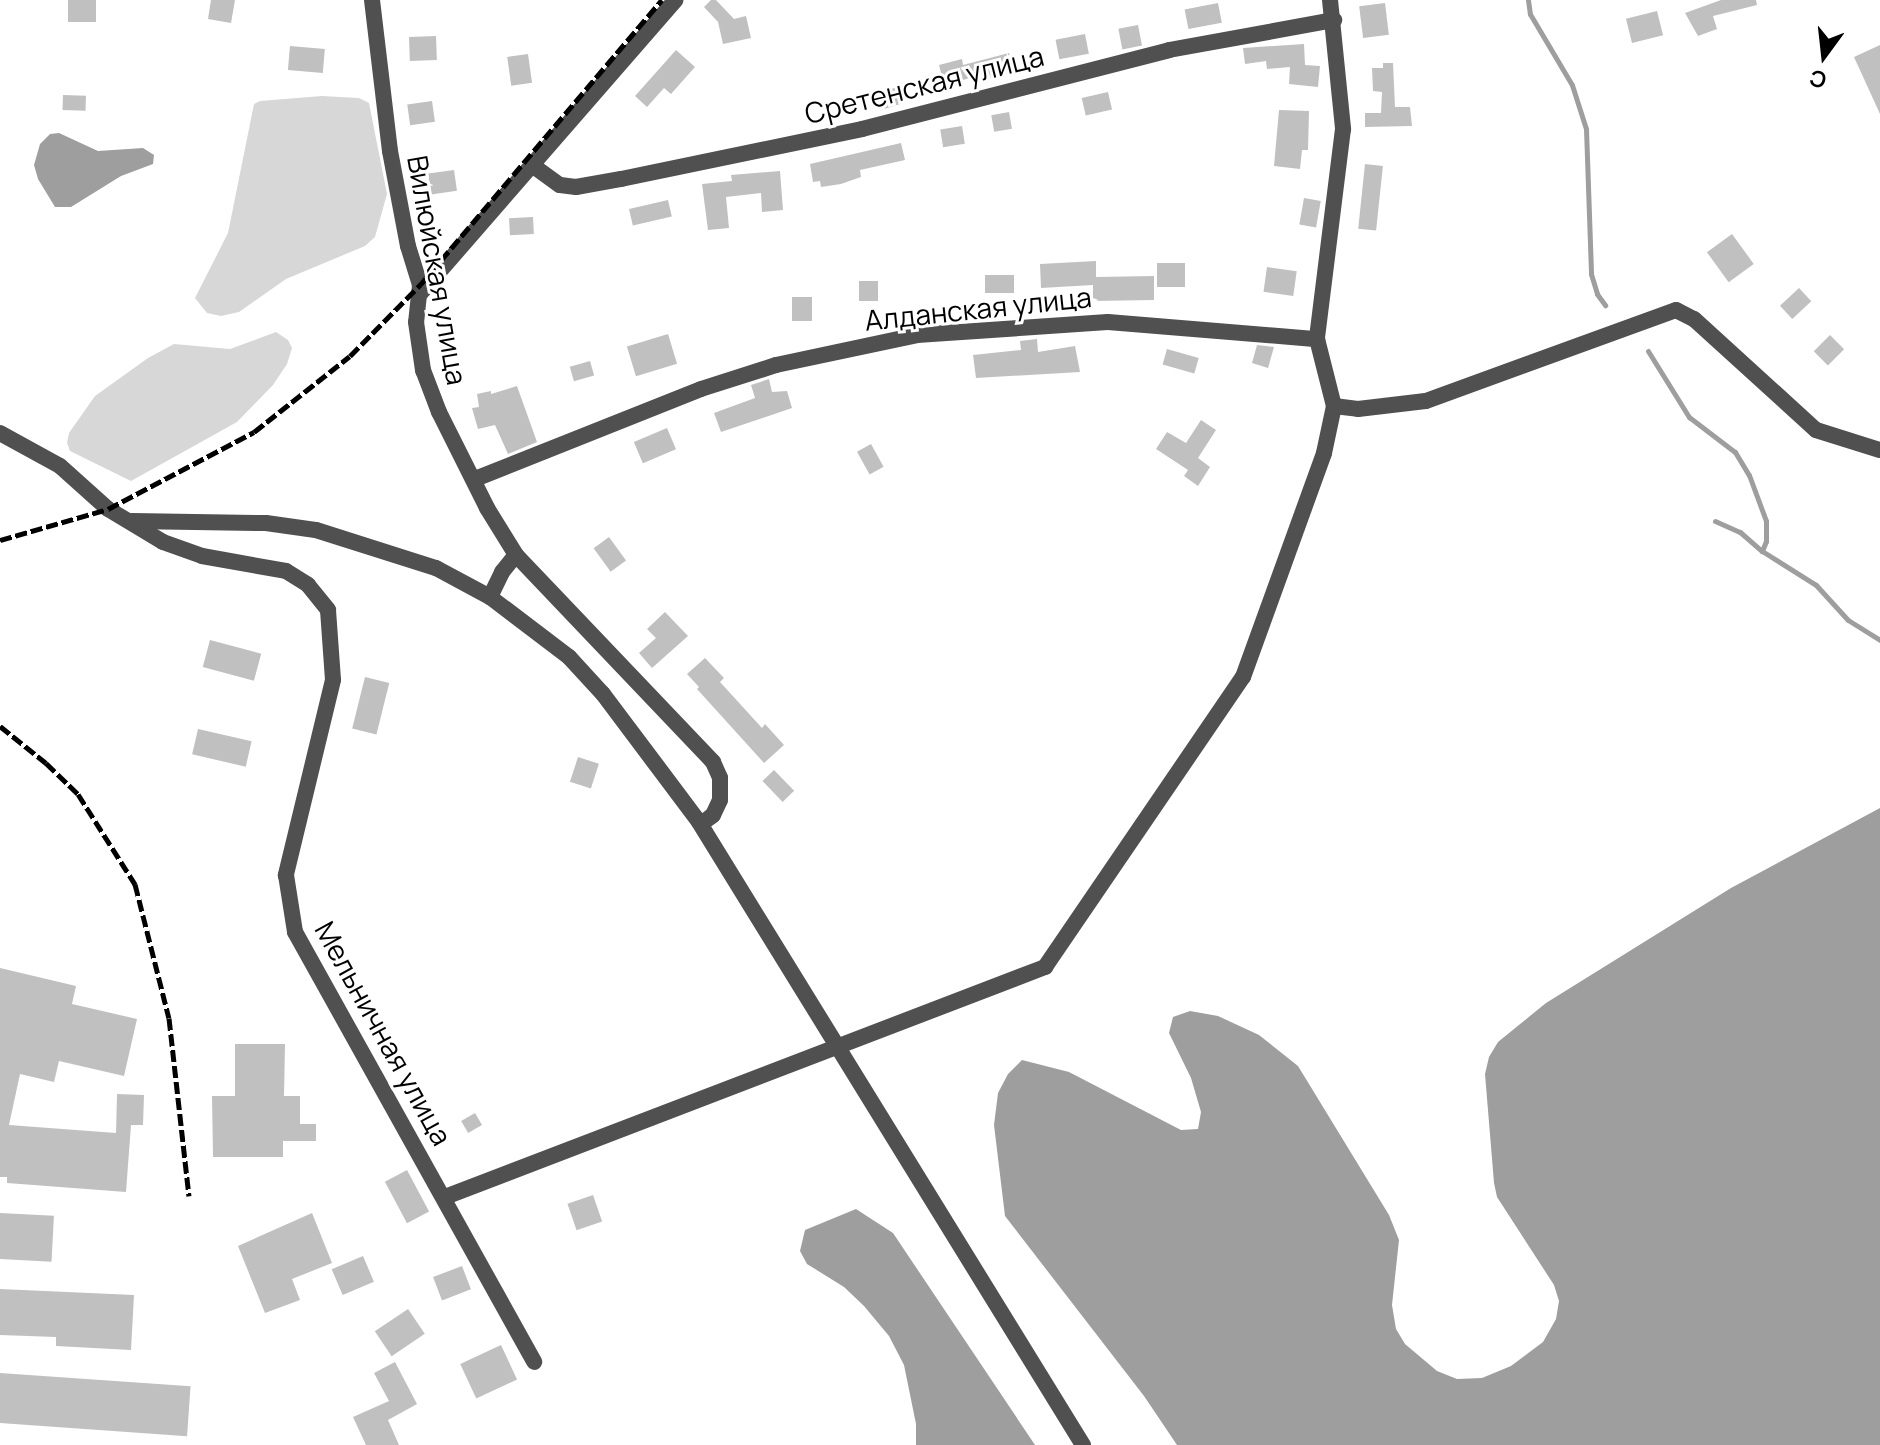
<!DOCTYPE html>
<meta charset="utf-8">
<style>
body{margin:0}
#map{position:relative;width:1880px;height:1445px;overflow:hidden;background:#fff;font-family:Manrope,sans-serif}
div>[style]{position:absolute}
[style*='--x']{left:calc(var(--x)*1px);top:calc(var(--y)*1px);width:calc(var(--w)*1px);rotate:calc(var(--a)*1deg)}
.green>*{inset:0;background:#d7d7d7}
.water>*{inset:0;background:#9e9e9e}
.stream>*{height:5px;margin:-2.5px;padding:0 2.5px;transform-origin:2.5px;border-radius:2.5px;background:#9e9e9e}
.building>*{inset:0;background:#c0c0c0;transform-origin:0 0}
.minor>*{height:16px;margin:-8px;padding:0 8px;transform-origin:8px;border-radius:8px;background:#505050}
.rail>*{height:5px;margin-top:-2.5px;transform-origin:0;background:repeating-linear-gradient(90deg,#000 0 12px,transparent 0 16px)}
span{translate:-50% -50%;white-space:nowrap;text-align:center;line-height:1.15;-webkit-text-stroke:6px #fff;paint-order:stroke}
.street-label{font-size:28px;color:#000}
.north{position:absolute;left:1784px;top:16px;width:80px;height:80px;-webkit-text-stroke:6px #fff;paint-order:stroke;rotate:195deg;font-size:22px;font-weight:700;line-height:32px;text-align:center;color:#000}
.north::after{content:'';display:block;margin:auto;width:28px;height:36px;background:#000;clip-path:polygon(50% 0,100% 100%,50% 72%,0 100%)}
</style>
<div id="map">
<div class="green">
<div style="clip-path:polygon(322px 96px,359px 98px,369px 103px,387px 194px,375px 237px,365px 246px,286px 279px,239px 312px,221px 316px,207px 313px,195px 298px,228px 233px,254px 104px,260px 101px)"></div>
<div style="clip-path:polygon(276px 332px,288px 340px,292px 348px,287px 364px,273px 385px,237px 422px,131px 481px,70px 451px,67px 443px,69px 433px,95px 396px,148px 358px,174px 344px,230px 349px)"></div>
</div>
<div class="water">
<div style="clip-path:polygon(59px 133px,98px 151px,143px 148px,154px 155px,153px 164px,121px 176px,71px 207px,55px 207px,38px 179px,34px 165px,40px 144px,50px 134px)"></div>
<div style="clip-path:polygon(1880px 808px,1880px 1445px,1177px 1445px,1144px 1396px,1005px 1216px,994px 1125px,998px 1093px,1008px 1074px,1022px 1060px,1069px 1072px,1181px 1130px,1198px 1129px,1201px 1112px,1191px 1078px,1169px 1033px,1173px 1017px,1190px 1011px,1218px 1016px,1259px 1035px,1298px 1066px,1389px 1215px,1399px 1240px,1392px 1305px,1396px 1329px,1405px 1344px,1437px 1371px,1457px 1379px,1482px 1378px,1511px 1366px,1543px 1342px,1556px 1319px,1559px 1301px,1554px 1285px,1497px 1197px,1494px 1183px,1485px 1074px,1489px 1057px,1498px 1042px,1546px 1003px,1731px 888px)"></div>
<div style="clip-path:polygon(856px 1209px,893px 1233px,1035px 1445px,916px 1445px,916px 1424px,904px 1365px,889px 1336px,864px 1306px,844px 1287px,807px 1264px,800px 1251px,805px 1230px)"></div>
</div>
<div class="stream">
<div style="--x:1528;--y:0;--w:14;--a:82"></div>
<div style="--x:1530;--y:14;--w:82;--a:59.4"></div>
<div style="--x:1572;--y:85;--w:46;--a:72.3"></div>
<div style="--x:1586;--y:129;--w:145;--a:88"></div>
<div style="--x:1591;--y:274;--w:21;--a:73"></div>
<div style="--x:1597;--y:294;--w:14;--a:54"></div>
<div style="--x:1648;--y:351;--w:78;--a:58.2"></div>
<div style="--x:1689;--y:417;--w:58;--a:37.3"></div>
<div style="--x:1735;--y:452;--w:27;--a:59"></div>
<div style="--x:1749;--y:475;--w:49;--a:69.7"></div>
<div style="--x:1766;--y:521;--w:20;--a:90"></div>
<div style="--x:1766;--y:541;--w:11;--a:112"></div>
<div style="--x:1715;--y:521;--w:27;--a:24"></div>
<div style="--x:1740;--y:532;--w:29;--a:41"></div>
<div style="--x:1762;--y:551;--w:64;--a:32.2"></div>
<div style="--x:1816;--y:585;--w:47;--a:47.6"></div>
<div style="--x:1848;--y:620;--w:38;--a:32"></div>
</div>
<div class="building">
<div style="left:68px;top:0;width:28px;height:22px"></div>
<div style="clip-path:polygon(211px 0,235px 0,231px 23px,208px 19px)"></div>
<div style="clip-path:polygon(711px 0,716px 0,734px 19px,746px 16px,751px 38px,723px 44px,718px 22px,704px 7px)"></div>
<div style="clip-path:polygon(1721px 0,1756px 0,1757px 5px,1713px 16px,1717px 29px,1698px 36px,1685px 13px)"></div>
<div style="left:1218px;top:3px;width:20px;height:34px;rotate:79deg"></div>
<div style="left:1385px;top:3px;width:32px;height:26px;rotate:83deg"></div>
<div style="left:1657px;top:11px;width:25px;height:32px;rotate:76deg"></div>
<div style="left:1138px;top:25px;width:21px;height:20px;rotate:79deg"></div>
<div style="left:1085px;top:34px;width:20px;height:30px;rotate:79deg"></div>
<div style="left:436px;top:36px;width:24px;height:27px;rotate:88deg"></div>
<div style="clip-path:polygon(1304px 44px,1305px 65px,1320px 66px,1318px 87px,1289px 84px,1290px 67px,1267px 69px,1266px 61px,1245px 64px,1243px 48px)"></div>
<div style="clip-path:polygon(1880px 45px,1880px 114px,1854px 57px)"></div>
<div style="left:290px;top:46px;width:35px;height:24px;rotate:5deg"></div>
<div style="clip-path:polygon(676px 50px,695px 67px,671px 94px,664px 88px,647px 107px,635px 96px)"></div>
<div style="clip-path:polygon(1009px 53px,1014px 71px,991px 78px,989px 73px,944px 85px,939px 65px,962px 59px,963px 65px)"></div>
<div style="left:528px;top:54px;width:29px;height:21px;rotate:82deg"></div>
<div style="clip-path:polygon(1383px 63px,1393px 63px,1395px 107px,1410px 107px,1412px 126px,1365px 127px,1365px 113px,1381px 113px,1382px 92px,1373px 91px,1372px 68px,1383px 68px)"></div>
<div style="left:901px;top:86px;width:17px;height:22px;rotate:73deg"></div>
<div style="left:1108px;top:92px;width:18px;height:27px;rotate:77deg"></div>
<div style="left:63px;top:95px;width:23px;height:15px;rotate:2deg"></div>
<div style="left:432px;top:101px;width:21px;height:25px;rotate:82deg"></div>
<div style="clip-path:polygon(1279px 110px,1309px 111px,1308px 150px,1302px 150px,1300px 169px,1274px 166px)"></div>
<div style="left:1009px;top:112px;width:17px;height:18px;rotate:80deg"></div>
<div style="left:962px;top:126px;width:18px;height:22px;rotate:81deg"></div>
<div style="clip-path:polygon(901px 143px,905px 160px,860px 170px,861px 177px,841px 184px,821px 187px,820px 181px,813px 182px,810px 164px)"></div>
<div style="left:1365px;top:164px;width:18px;height:65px;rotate:6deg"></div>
<div style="left:454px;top:170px;width:21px;height:26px;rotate:82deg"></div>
<div style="clip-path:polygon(780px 171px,783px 210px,762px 212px,761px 193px,726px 197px,729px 228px,708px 230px,702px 184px,732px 181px,731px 175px)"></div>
<div style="left:1304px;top:198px;width:17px;height:27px;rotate:10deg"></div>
<div style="left:668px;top:200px;width:17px;height:40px;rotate:77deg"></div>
<div style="left:533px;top:217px;width:17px;height:24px;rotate:87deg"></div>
<div style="left:1732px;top:234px;width:37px;height:31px;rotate:54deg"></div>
<div style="clip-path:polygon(1096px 261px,1096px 277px,1154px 276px,1154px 300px,1093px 301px,1093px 285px,1041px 288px,1040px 264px)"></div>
<div style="left:1157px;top:263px;width:28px;height:24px"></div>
<div style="left:1267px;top:267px;width:30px;height:25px;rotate:8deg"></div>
<div style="left:1014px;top:275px;width:18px;height:29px;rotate:90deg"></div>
<div style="left:859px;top:281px;width:19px;height:20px"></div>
<div style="left:1799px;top:288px;width:18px;height:26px;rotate:47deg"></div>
<div style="left:792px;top:297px;width:20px;height:24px"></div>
<div style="left:668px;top:334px;width:31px;height:43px;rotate:73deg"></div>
<div style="left:1830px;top:335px;width:20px;height:23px;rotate:45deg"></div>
<div style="clip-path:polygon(1037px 339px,1038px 352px,1075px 346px,1080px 372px,976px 378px,973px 355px,1021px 350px,1020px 341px)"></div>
<div style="clip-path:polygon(1257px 345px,1274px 347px,1268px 368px,1252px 363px)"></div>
<div style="left:1167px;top:349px;width:33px;height:16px;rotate:16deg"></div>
<div style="left:590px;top:361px;width:15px;height:21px;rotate:74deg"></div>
<div style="clip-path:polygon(769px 379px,772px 392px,787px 391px,792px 408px,721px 432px,714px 413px,755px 398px,751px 385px)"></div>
<div style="clip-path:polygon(517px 386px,537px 442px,508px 454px,495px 425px,478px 429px,472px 408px,479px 407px,477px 394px,491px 391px,491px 394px)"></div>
<div style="clip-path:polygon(1201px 420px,1216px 430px,1198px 458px,1210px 467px,1198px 486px,1184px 476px,1188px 470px,1156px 449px,1167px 432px,1186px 443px)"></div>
<div style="left:667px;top:428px;width:23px;height:36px;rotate:67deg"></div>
<div style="left:871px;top:444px;width:26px;height:16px;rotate:61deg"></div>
<div style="left:609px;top:537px;width:29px;height:19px;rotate:54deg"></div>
<div style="clip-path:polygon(665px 612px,688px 636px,652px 668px,639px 653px,656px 638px,647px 629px)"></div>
<div style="left:210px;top:640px;width:53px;height:28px;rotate:15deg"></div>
<div style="clip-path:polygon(705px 658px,724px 678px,720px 682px,762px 728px,765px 724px,784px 745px,764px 763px,697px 689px,699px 687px,687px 674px)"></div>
<div style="left:365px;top:677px;width:25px;height:53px;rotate:14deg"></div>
<div style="left:198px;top:729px;width:55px;height:26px;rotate:13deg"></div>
<div style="left:578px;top:757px;width:22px;height:26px;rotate:18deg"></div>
<div style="left:774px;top:770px;width:29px;height:16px;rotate:46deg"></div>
<div style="clip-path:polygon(0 968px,76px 986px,72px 1004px,137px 1019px,124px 1076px,59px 1061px,54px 1082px,20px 1074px,9px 1125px,116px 1133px,117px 1094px,144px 1095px,143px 1125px,131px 1125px,126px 1192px,7px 1183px,7px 1177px,0 1177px)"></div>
<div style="clip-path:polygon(235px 1044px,285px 1044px,284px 1096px,300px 1096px,300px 1124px,316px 1124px,316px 1141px,283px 1141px,283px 1157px,213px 1157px,212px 1096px,235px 1096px)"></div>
<div style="left:475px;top:1113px;width:14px;height:16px;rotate:60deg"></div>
<div style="left:407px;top:1170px;width:47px;height:25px;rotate:62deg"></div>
<div style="left:593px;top:1195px;width:28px;height:27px;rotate:71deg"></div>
<div style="left:0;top:1213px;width:54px;height:46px;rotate:3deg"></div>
<div style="clip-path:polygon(312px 1213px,332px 1263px,292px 1279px,300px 1300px,265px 1313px,238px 1246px)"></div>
<div style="left:363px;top:1256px;width:28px;height:34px;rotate:67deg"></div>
<div style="left:462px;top:1266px;width:25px;height:31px;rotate:69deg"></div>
<div style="clip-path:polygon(0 1289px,134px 1295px,131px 1350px,56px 1346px,56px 1337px,0 1335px)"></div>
<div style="left:408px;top:1309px;width:30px;height:40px;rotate:56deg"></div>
<div style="left:501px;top:1345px;width:38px;height:45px;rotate:65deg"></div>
<div style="clip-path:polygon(395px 1362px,417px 1404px,388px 1420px,399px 1445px,366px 1445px,353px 1417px,389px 1401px,374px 1373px)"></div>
<div style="left:0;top:1373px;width:191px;height:50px;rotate:4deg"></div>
</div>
<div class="minor">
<div style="--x:372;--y:0;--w:152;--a:83.2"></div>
<div style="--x:390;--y:151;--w:97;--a:79.3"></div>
<div style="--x:408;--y:246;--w:41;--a:72.9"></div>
<div style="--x:420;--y:285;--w:37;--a:96"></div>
<div style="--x:416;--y:322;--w:49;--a:81.7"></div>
<div style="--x:423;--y:370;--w:45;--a:69.1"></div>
<div style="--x:439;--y:412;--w:107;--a:63.4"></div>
<div style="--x:487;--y:508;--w:55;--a:58.3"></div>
<div style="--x:516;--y:555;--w:286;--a:46.4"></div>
<div style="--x:713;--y:762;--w:17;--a:66"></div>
<div style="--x:720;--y:778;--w:22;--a:90"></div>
<div style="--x:720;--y:800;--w:17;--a:115"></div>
<div style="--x:713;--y:815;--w:15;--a:143"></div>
<div style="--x:1330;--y:0;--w:130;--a:84.2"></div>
<div style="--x:1343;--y:129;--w:212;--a:97.1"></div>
<div style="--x:1317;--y:339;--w:69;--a:75.8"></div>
<div style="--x:532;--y:165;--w:34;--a:36"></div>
<div style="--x:560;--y:185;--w:16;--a:7"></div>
<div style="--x:576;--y:187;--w:46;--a:-10.1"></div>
<div style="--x:621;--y:179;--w:246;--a:-11.7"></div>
<div style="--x:862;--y:129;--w:317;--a:-14.4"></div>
<div style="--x:1169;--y:50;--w:168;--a:-10.3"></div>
<div style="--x:419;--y:295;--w:391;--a:-49"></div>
<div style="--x:0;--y:433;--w:68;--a:28.8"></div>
<div style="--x:60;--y:466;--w:64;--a:41.9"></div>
<div style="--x:108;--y:509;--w:64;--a:31"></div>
<div style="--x:163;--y:542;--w:41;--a:19.7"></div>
<div style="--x:202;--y:556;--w:85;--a:10.1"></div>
<div style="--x:286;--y:571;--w:26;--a:32"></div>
<div style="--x:308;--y:585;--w:32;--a:51"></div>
<div style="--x:328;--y:610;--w:70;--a:85.9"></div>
<div style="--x:333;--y:680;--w:201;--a:103.6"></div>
<div style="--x:286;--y:875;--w:58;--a:81"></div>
<div style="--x:295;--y:932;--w:492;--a:60.9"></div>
<div style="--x:475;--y:479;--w:243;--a:-21.7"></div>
<div style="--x:701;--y:389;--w:79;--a:-17.7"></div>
<div style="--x:776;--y:365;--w:144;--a:-12"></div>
<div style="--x:917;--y:335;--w:191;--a:-3.9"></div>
<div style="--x:1108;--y:322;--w:210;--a:4.7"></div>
<div style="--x:132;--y:521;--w:134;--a:0.9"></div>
<div style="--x:266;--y:523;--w:50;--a:8"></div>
<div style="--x:316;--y:530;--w:126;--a:17.6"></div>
<div style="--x:436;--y:568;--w:61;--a:28.2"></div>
<div style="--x:490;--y:597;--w:99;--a:37.2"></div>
<div style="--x:569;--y:657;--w:50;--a:47.4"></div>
<div style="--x:603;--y:694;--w:160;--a:53.1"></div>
<div style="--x:699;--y:822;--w:732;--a:58.35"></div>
<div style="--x:490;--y:597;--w:28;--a:-64"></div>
<div style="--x:502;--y:572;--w:22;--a:-51"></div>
<div style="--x:445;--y:1197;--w:643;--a:-20.97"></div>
<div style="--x:1045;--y:967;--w:351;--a:-55.7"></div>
<div style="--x:1243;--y:677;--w:238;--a:-70.1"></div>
<div style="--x:1324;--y:453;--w:48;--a:-78"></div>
<div style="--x:1334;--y:406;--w:24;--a:7"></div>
<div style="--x:1358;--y:409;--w:68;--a:-6.7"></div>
<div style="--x:1426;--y:401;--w:266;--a:-20"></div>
<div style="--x:1676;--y:310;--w:20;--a:27"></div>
<div style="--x:1694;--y:319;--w:165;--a:42.3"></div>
<div style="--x:1816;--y:430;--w:67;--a:17.4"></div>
</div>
<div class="rail">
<div style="--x:0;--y:540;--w:112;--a:-16"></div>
<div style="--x:108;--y:509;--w:165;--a:-27.8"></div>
<div style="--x:254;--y:432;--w:122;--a:-38.4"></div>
<div style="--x:350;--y:356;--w:100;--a:-45.4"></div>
<div style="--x:420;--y:285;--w:374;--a:-49.7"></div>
<div style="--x:0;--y:726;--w:59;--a:38.8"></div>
<div style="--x:46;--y:763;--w:45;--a:44.1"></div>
<div style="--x:78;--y:794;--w:107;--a:57.7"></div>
<div style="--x:135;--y:884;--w:138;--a:75.8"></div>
<div style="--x:169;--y:1018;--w:179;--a:83.6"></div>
</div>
<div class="street-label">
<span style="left:924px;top:84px;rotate:-14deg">Сретенская улица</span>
<span style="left:438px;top:270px;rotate:80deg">Вилюйская улица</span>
<span style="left:978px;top:308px;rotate:-6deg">Алданская улица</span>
<span style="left:384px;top:1033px;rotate:61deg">Мельничная улица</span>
</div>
<div class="north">С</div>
</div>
